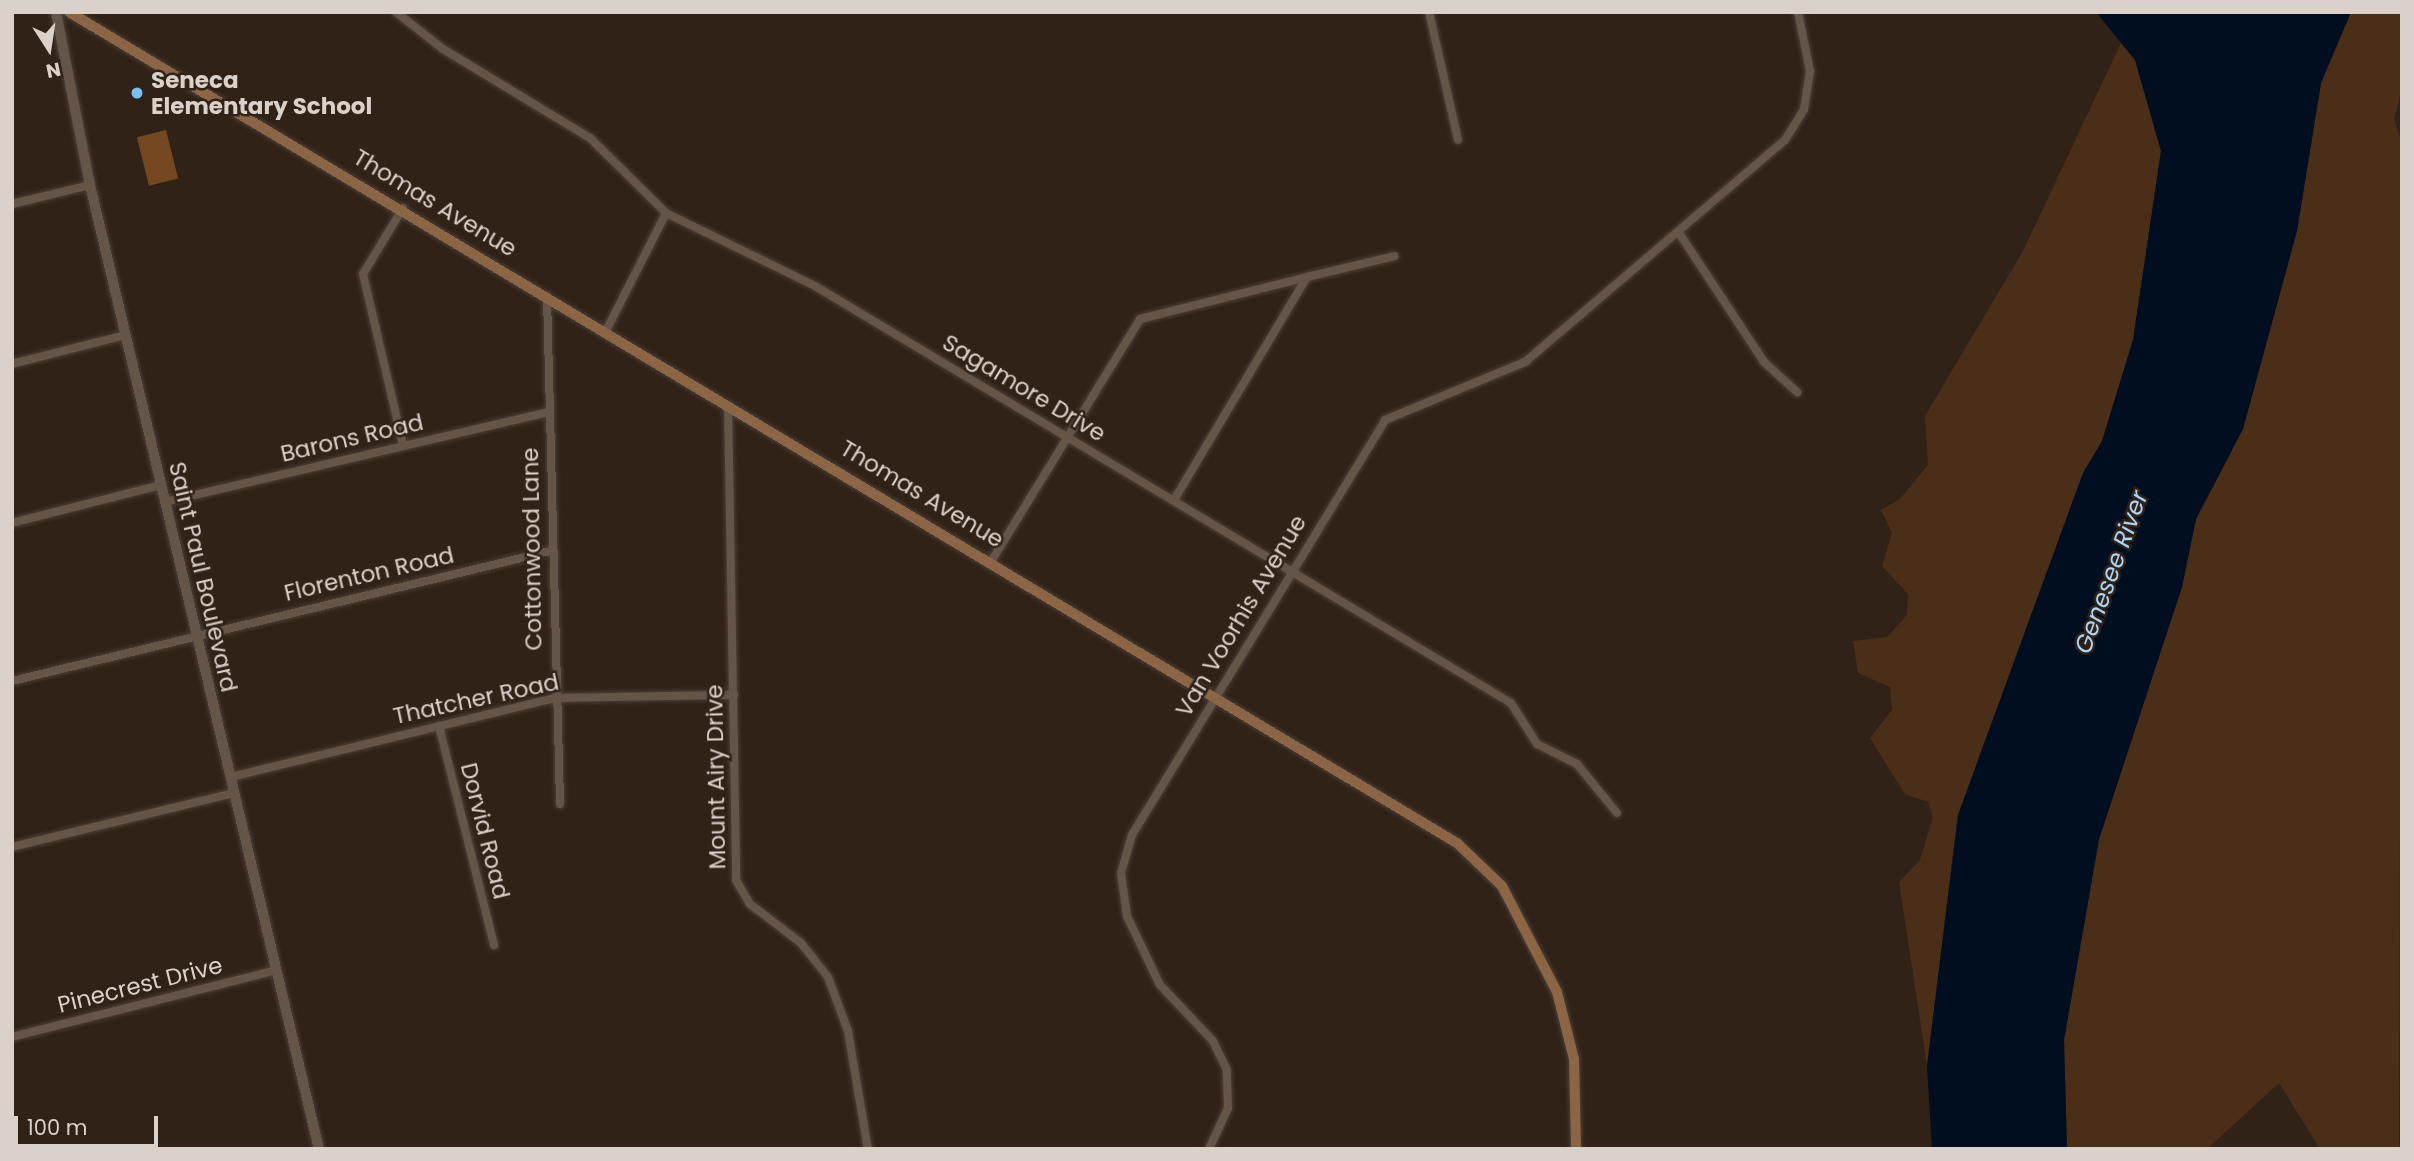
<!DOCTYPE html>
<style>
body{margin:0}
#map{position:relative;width:2414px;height:1161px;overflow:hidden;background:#312218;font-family:Poppins,sans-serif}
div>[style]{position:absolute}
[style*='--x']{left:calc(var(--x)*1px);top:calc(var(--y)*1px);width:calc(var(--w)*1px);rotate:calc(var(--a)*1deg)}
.green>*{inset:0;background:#4a2e18}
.water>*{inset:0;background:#000e20}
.building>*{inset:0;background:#754721;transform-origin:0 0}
.roads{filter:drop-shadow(0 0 2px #4a3f37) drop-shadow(0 0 2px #4a3f37)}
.minor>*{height:8px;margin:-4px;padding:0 4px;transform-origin:4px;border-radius:4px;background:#655549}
.tertiary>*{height:10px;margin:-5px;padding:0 5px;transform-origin:5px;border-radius:5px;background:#655549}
.secondary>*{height:10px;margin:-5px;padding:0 5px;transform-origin:5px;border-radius:5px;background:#8b6544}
.dots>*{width:19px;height:19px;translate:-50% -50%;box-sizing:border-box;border:4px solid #312218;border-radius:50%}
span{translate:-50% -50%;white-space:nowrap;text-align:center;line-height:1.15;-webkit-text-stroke:5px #312218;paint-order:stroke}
.poi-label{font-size:23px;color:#dad1ca;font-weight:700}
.left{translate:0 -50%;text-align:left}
.street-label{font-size:23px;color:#dad1ca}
.water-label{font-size:24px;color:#abd5f9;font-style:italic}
.frame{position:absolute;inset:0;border:14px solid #dad1ca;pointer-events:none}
.north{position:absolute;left:14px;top:14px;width:70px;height:70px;-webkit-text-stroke:5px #312218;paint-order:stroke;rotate:168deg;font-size:19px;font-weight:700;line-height:28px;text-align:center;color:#dad1ca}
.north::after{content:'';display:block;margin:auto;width:24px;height:32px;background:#dad1ca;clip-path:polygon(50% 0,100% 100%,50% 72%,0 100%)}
.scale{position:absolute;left:14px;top:1116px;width:144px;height:32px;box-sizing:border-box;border:4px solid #dad1ca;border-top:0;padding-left:9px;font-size:21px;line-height:24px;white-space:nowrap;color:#dad1ca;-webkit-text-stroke:5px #312218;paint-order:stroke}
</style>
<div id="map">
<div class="green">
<div style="clip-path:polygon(2351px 12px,2402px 12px,2402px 88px,2394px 119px,2402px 143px,2399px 1149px,2320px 1149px,2279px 1083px,2207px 1149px,2067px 1149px,2064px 1040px,2099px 840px,2182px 587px,2196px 519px,2243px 429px,2297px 231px,2321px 83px)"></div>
<div style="clip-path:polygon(2121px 43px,2135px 60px,2161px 151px,2133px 340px,2102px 441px,2083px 473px,1958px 815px,1927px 1066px,1899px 882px,1920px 860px,1933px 817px,1928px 802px,1905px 794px,1870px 738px,1892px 710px,1890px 687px,1858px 673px,1853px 641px,1887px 637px,1907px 615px,1908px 594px,1882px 566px,1892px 533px,1881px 510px,1900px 499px,1928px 465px,1925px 416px,2023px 251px)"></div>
</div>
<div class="water">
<div style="clip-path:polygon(2096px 12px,2351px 12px,2321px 83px,2297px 231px,2243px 429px,2196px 519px,2182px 587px,2099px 839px,2064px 1040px,2067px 1149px,1932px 1149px,1927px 1066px,1958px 815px,2083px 473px,2102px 441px,2133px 340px,2161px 151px,2135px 60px)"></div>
</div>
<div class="building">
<div style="left:166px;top:130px;width:50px;height:30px;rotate:76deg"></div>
</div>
<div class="roads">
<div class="minor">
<div style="--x:396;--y:12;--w:60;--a:38.2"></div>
<div style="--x:443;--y:49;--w:172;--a:31.2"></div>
<div style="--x:590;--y:138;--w:107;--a:44.6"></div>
<div style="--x:666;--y:213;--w:166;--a:26.1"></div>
<div style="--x:815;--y:286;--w:811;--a:30.93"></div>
<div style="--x:1511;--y:703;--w:49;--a:57.6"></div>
<div style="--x:1537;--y:744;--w:45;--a:26.6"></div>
<div style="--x:1577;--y:764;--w:63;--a:50.8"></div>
<div style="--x:1429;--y:12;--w:131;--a:77.2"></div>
<div style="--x:12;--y:204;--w:80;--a:-13.7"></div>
<div style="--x:403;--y:208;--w:77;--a:121.2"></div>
<div style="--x:363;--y:274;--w:176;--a:76.8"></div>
<div style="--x:1679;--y:233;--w:154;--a:56.6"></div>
<div style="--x:1764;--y:362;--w:45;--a:42.3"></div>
<div style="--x:547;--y:296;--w:508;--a:88.53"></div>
<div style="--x:607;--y:329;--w:130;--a:-63"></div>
<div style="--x:12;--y:364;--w:118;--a:-14.3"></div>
<div style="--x:728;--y:405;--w:475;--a:89"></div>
<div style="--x:736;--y:880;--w:28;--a:60"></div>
<div style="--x:750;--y:904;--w:64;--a:37.4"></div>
<div style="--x:801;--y:943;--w:43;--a:51.5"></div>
<div style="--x:828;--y:977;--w:58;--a:69.7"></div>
<div style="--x:848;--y:1031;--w:120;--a:80.4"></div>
<div style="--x:1174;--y:500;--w:260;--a:-59.2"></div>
<div style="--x:1307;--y:277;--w:90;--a:-13.4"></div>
<div style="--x:165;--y:502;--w:393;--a:-13.2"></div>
<div style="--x:12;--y:523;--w:154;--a:-14.3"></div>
<div style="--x:992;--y:560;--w:283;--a:-58.4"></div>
<div style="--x:1140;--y:319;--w:172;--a:-14.1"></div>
<div style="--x:12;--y:681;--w:553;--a:-13.58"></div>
<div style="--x:439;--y:726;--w:226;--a:75.9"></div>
<div style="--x:231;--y:777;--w:334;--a:-13.7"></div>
<div style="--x:556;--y:698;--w:178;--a:-1"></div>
<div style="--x:12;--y:847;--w:228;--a:-13.7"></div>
<div style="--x:12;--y:1037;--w:273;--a:-14.2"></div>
<div style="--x:1209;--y:1149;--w:45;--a:-65.1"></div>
<div style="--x:1228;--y:1108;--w:38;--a:-92"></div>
<div style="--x:1227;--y:1070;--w:32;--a:-116"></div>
<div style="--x:1213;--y:1041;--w:77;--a:-133.4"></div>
<div style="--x:1160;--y:985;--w:76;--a:-115.6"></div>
<div style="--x:1127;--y:916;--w:43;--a:-97.9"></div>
<div style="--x:1121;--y:873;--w:40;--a:-74"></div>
<div style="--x:1132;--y:835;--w:486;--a:-58.6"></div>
<div style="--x:1385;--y:420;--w:152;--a:-22.5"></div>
<div style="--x:1525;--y:362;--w:342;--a:-40.5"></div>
<div style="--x:1785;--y:140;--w:36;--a:-58"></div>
<div style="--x:1804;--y:109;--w:38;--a:-81"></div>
<div style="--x:1810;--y:71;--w:60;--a:-101.5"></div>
</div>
<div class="tertiary">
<div style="--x:56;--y:12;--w:176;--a:78.9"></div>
<div style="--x:90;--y:185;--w:991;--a:76.64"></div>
</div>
<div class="secondary">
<div style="--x:69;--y:12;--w:1618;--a:30.91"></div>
<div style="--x:1457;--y:843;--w:62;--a:43.7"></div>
<div style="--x:1502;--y:886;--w:119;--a:62.6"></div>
<div style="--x:1557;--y:992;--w:69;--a:75.8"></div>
<div style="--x:1574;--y:1059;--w:90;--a:88.7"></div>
</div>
</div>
<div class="dots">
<div style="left:137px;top:93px;background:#79bff8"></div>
</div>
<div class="poi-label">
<span class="left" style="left:151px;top:93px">Seneca<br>Elementary School</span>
</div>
<div class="street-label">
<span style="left:435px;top:203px;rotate:31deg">Thomas Avenue</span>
<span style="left:1024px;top:388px;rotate:31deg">Sagamore Drive</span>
<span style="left:352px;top:438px;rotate:-13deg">Barons Road</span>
<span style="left:922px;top:494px;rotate:31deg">Thomas Avenue</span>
<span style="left:532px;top:549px;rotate:-91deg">Cottonwood Lane</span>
<span style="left:369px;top:574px;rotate:-13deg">Florenton Road</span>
<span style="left:203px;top:577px;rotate:77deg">Saint Paul Boulevard</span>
<span style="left:1241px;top:616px;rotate:-59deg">Van Voorhis Avenue</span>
<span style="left:476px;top:699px;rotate:-12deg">Thatcher Road</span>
<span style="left:716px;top:777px;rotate:-91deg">Mount Airy Drive</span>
<span style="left:485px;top:831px;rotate:76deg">Dorvid Road</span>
<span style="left:140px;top:985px;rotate:-14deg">Pinecrest Drive</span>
</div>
<div class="water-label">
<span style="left:2111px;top:572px;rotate:-70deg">Genesee River</span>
</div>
<div class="frame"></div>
<div class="north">N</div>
<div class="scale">100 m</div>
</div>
